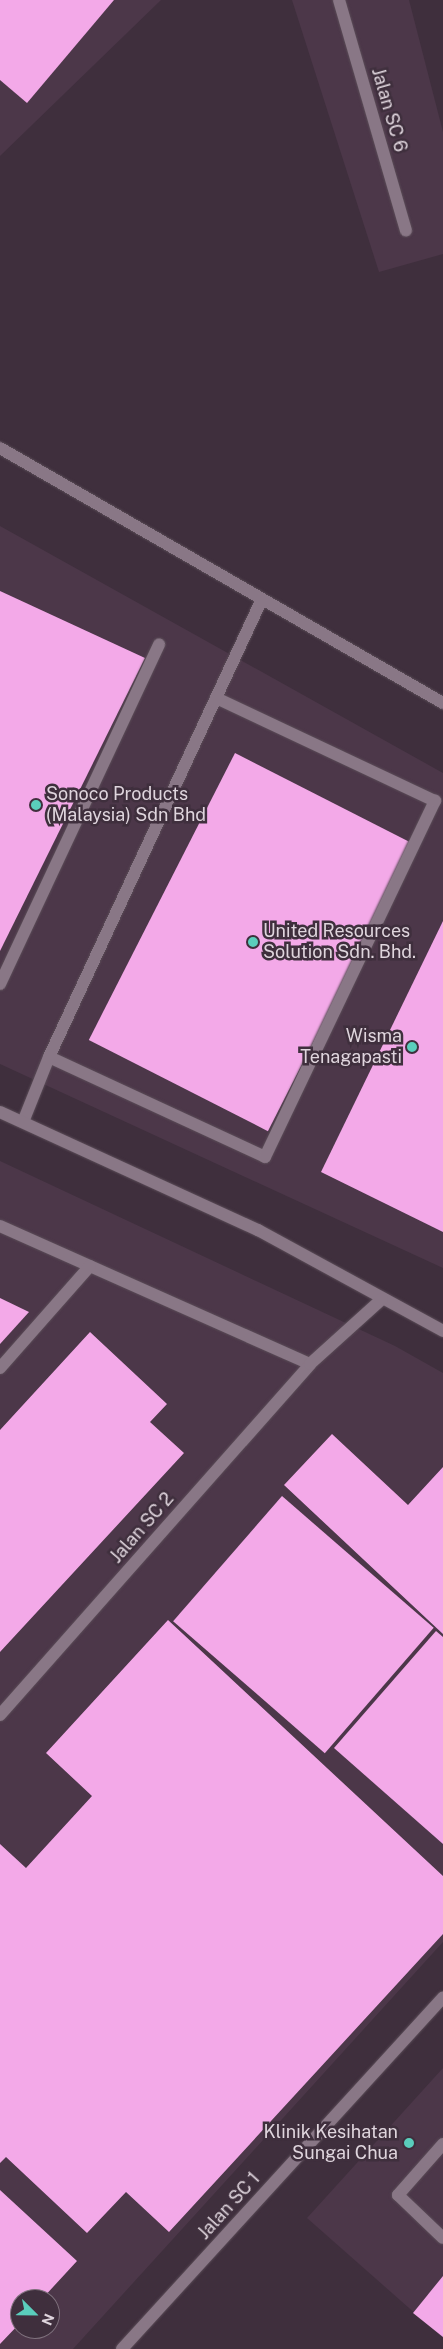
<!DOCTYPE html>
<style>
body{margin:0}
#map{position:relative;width:443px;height:2349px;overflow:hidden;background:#3f2f3d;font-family:"Public Sans",sans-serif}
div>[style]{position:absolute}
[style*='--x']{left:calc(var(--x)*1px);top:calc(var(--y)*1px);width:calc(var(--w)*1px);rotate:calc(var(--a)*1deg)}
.built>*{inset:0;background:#4c3749}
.building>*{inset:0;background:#f3a9e8;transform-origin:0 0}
.roads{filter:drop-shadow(0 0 1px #5a4c57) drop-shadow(0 0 1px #5a4c57)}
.service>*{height:12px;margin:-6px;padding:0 6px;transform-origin:6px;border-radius:6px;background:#897786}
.minor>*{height:12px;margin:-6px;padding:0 6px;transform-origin:6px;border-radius:6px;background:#897786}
.dots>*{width:14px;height:14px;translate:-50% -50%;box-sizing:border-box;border:2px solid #3f2f3d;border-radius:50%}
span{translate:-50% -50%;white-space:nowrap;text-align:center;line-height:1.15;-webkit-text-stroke:5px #3f2f3d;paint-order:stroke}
.street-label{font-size:18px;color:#dfd5dd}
.poi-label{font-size:18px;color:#dfd5dd}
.left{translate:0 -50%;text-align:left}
.right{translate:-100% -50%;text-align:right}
.north{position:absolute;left:10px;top:2289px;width:50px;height:50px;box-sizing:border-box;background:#3f2f3d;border:1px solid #7f717d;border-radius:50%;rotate:113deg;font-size:14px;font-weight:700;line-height:20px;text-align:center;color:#dfd5dd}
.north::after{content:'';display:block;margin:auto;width:18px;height:22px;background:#5acebc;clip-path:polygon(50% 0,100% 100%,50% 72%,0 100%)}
</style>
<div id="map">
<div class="built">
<div style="clip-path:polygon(0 0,161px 0,0 156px)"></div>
<div style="clip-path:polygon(292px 0,409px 0,443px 132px,443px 254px,379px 272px)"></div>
<div style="clip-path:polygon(0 526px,443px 773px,443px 1268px,0 1064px)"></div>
<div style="clip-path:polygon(evenodd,0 1161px,395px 1346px,443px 1373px,443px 1942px,73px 2349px,0 2349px,0 1161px,20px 2299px,50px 2299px,50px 2329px,20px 2329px,20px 2299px)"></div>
<div style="clip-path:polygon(443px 2068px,443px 2338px,307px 2218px)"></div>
</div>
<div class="building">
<div style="clip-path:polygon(0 0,114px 0,27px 103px,0 80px)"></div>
<div style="clip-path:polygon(0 591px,145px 658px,0 951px)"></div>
<div style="left:235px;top:753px;width:201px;height:322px;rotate:27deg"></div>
<div style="clip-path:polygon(443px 921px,443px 1232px,321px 1172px)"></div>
<div style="clip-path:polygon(0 1298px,29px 1312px,0 1344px)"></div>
<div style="clip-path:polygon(90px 1332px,167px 1404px,150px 1422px,184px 1453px,0 1652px,0 1430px)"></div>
<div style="clip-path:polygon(332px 1434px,408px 1505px,443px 1467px,443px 1634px,284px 1485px)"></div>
<div style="left:282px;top:1496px;width:201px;height:166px;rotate:41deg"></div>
<div style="clip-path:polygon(168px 1620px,443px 1876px,443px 1934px,169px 2232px,126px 2192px,87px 2233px,6px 2157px,0 2163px,0 1844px,26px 1868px,92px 1796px,46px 1753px)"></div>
<div style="clip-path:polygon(436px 1631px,443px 1637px,443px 1844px,334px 1748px)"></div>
<div style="clip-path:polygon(0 2190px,77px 2261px,42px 2299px,20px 2299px,20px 2323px,0 2344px)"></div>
<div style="clip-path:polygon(443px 2276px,443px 2337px,413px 2313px)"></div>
</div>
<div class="roads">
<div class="service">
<div style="--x:0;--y:448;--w:511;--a:29.93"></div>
<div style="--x:0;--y:984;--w:375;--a:-64.9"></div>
<div style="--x:49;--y:1057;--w:238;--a:24.8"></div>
<div style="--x:265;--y:1157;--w:395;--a:-64.5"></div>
<div style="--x:435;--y:801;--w:242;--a:-154.8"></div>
<div style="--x:23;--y:1122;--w:70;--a:-68.2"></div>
<div style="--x:49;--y:1057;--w:505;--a:-65.06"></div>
<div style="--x:0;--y:1226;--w:339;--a:24"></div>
<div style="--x:0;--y:1368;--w:136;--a:-48.6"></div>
<div style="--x:443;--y:2144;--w:68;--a:131.4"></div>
<div style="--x:398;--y:2195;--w:62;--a:43.7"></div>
</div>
<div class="minor">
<div style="--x:339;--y:0;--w:240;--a:73.8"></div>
<div style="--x:0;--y:1112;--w:284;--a:24.6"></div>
<div style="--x:258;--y:1230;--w:211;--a:28.6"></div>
<div style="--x:0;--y:1715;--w:468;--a:-48.5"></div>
<div style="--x:310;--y:1364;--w:97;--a:-42.1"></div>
<div style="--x:122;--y:2349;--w:476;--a:-47.6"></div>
</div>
</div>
<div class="dots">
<div style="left:36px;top:805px;background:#5acebc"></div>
<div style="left:253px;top:942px;background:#5acebc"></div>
<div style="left:412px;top:1047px;background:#5acebc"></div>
<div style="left:409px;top:2143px;background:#5acebc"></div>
</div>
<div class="street-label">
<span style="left:389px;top:110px;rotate:74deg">Jalan SC 6</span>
<span style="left:142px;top:1528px;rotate:-49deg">Jalan SC 2</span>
<span style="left:229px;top:2206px;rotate:-48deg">Jalan SC 1</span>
</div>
<div class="poi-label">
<span class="left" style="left:46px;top:805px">Sonoco Products<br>(Malaysia) Sdn Bhd</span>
<span class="left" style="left:263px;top:942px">United Resources<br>Solution Sdn. Bhd.</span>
<span class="right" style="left:402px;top:1047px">Wisma<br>Tenagapasti</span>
<span class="right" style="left:398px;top:2143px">Klinik Kesihatan<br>Sungai Chua</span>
</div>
<div class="north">N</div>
</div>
